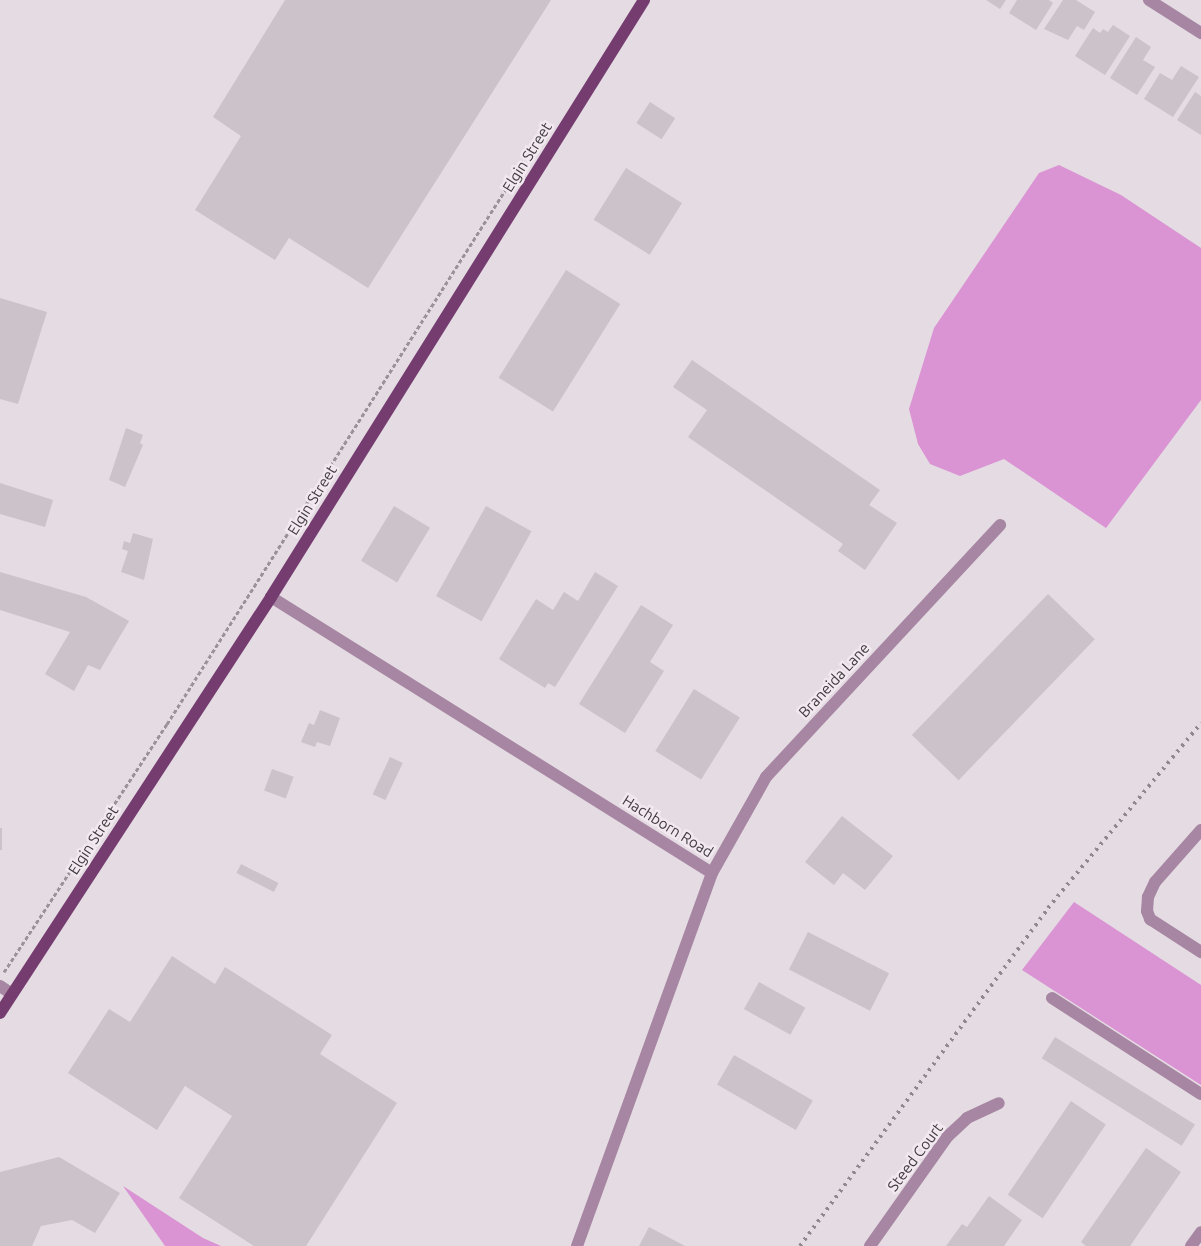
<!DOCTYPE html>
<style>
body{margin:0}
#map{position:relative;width:1201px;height:1246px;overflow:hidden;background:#e5dbe3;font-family:Ubuntu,sans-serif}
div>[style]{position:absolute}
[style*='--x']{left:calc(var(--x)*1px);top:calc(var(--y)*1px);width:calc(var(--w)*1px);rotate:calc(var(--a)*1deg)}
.green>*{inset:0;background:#da93d3}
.building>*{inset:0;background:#cbc2ca;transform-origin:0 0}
.path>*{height:3px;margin-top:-1.5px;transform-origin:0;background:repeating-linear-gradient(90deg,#999298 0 4px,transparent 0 6.5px)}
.minor>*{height:12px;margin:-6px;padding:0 6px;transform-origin:6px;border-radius:6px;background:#a686a2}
.major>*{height:12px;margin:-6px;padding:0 6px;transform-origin:6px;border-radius:6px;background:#743c6f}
.rail>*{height:4px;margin-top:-2px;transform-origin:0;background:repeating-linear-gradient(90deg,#8f888d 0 2.5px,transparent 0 7.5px)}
span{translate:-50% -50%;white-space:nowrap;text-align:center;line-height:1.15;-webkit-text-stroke:5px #f2e8f0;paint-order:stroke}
.street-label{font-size:15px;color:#3f3b3e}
</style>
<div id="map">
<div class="green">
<div style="clip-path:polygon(1059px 165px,1121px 195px,1201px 248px,1201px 400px,1106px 528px,1004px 459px,960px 476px,930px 464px,918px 444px,909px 409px,934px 328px,1039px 173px)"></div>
<div style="clip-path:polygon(1074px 902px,1201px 985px,1201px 1085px,1022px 970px)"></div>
<div style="clip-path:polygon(123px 1186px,203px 1238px,221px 1246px,165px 1246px)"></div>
</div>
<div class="building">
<div style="clip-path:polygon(285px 0,551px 0,368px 288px,289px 238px,275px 260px,195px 210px,241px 136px,213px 117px)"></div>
<div style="clip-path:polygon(986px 0,1006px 0,1000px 9px)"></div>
<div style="clip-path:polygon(1017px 0,1049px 0,1053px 3px,1036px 30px,1009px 13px)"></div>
<div style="clip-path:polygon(1063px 0,1076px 0,1095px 12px,1084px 30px,1077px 26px,1068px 40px,1044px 29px)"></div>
<div style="clip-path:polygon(1113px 25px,1130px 36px,1105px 75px,1075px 56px,1093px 28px,1100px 33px,1103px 29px,1108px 32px)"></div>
<div style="clip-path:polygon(1136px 37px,1151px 47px,1143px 60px,1155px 67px,1137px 95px,1110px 78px)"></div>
<div style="clip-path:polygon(1181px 66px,1199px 77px,1173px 117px,1144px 99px,1160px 73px,1172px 80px)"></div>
<div style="clip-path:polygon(1195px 92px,1201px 96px,1201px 135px,1177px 120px)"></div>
<div style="left:650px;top:102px;width:30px;height:25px;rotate:33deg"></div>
<div style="left:626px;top:168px;width:66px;height:61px;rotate:32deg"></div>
<div style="left:566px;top:270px;width:64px;height:127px;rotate:32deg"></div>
<div style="clip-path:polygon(0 298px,47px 312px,18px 404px,0 399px)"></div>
<div style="clip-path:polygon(692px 360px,880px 490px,869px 505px,897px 523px,865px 570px,838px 551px,843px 544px,688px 437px,707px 410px,673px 387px)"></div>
<div style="clip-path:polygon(126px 428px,143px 435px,140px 443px,143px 445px,125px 487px,109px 480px)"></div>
<div style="clip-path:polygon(0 483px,53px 500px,45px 527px,0 514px)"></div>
<div style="left:394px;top:506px;width:42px;height:64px;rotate:31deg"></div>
<div style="left:486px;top:506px;width:52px;height:103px;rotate:29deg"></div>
<div style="clip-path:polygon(133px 533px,153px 539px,144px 580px,121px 572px,128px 551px,122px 549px,124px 541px,130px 543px)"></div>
<div style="clip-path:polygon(0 572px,86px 597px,129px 621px,100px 670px,88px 665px,74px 691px,45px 674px,70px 632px,0 610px)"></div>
<div style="clip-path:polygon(595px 572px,618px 586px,555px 687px,548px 683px,545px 688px,499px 659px,536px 599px,553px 610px,564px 592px,578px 601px)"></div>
<div style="left:1048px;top:594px;width:65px;height:196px;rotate:44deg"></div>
<div style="clip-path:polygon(641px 605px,673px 625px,650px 662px,664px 671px,625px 733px,579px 704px)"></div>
<div style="left:694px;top:689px;width:54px;height:73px;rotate:32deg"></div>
<div style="clip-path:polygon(320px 710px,340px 718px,330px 746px,317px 742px,315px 747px,301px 742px,309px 723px,314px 725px)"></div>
<div style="left:390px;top:757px;width:14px;height:41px;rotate:25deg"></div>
<div style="left:272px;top:769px;width:23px;height:23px;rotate:20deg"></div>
<div style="clip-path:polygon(842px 816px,893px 856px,865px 890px,843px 873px,834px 885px,805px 862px)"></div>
<div style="left:0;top:828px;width:2px;height:22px"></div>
<div style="left:241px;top:864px;width:42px;height:10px;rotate:27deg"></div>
<div style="left:808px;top:932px;width:91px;height:42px;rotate:27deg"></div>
<div style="clip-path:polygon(172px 956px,215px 984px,225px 967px,332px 1035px,320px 1054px,397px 1103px,306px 1246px,254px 1246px,179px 1198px,232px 1116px,185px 1086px,157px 1130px,68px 1073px,109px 1009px,130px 1022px)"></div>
<div style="left:759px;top:982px;width:53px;height:31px;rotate:29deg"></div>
<div style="left:1055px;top:1037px;width:165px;height:25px;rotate:32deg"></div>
<div style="left:734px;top:1055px;width:91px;height:34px;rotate:30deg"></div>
<div style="left:1071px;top:1101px;width:42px;height:113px;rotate:34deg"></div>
<div style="clip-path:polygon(1146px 1148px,1181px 1172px,1130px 1246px,1086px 1246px,1081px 1242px)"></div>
<div style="clip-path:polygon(59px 1157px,120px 1193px,95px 1233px,72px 1220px,41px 1226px,32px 1246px,0 1246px,0 1172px)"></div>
<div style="clip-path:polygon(989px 1196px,1022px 1220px,1004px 1246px,946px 1246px,962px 1224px,967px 1227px)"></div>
<div style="clip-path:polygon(649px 1227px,685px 1246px,639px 1246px)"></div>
</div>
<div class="path">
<div style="--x:4;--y:972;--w:297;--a:-56.7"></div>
<div style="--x:167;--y:724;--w:688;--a:-57.65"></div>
</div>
<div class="minor">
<div style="--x:1149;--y:0;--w:62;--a:32.4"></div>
<div style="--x:271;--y:597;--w:520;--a:32.04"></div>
<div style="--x:1201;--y:830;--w:69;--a:131.5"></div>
<div style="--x:1155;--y:882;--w:17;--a:115"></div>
<div style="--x:1148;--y:897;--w:14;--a:94"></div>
<div style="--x:1147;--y:911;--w:9;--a:69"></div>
<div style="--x:1150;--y:919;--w:61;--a:32.9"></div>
<div style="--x:0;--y:986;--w:14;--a:34"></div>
<div style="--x:1052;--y:998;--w:177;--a:32.8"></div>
<div style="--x:577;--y:1246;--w:397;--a:-70.1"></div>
<div style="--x:712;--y:873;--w:110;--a:-60.6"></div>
<div style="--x:766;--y:777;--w:344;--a:-47.1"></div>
<div style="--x:870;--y:1246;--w:135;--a:-54.7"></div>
<div style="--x:948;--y:1136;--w:26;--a:-43"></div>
<div style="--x:967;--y:1118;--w:35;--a:-25"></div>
<div style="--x:1191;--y:1246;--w:17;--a:-54"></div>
</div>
<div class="major">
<div style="--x:0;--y:1013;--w:496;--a:-56.9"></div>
<div style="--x:271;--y:597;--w:704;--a:-58"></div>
</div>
<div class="rail">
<div style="--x:800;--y:1246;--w:419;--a:-53.7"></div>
<div style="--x:1048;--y:908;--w:240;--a:-50.4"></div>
</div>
<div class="street-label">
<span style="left:527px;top:157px;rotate:-58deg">Elgin Street</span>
<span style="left:312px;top:500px;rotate:-58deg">Elgin Street</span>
<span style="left:834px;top:680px;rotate:-47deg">Braneida Lane</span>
<span style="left:668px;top:826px;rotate:32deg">Hachborn Road</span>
<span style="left:93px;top:840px;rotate:-57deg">Elgin Street</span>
<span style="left:915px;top:1157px;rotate:-53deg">Steed Court</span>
</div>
</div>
